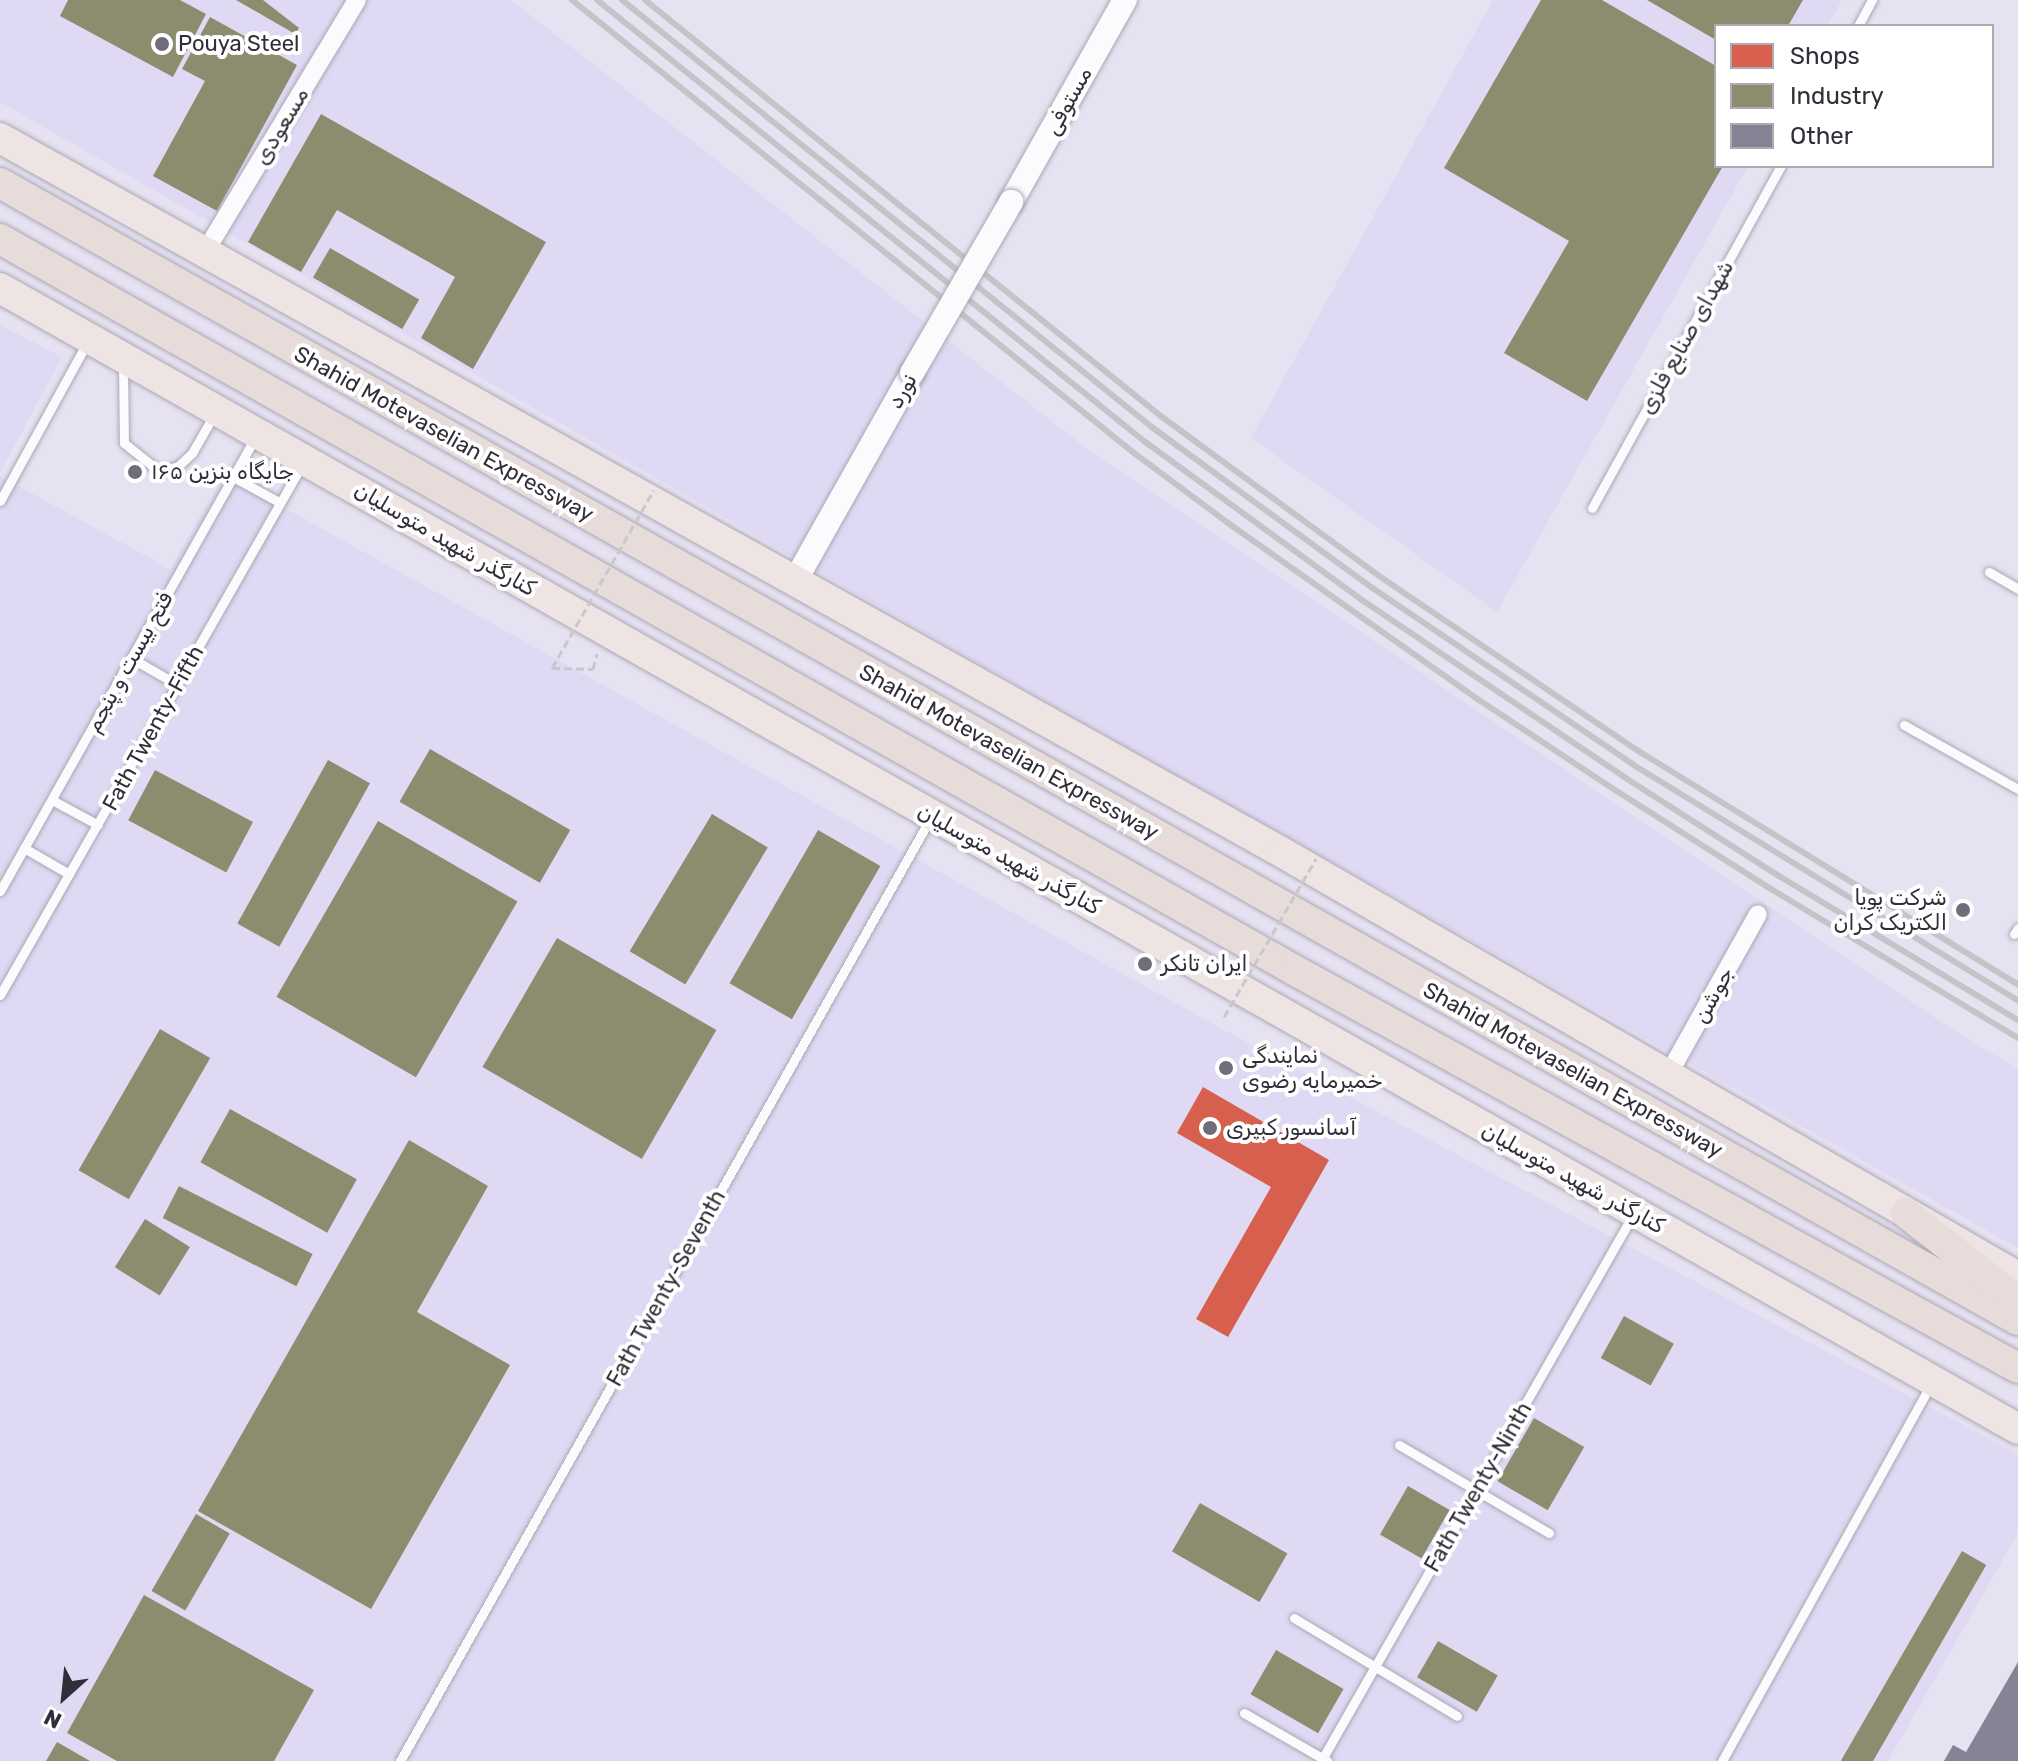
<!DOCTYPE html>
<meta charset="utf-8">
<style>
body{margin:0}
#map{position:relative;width:2018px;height:1761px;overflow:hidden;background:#e6e2f2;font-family:Rubik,"Noto Naskh Arabic",sans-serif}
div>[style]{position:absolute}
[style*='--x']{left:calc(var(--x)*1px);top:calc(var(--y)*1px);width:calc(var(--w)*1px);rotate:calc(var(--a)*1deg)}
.built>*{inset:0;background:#e0d9f4}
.shops>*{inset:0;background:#d6604d}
.industry>*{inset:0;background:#8c8c6e;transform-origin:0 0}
.building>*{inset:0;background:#888295}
.path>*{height:3px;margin-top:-1.5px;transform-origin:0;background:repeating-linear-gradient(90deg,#c9c7cc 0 8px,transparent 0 12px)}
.roads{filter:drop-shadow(0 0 2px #aba8b4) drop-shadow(0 0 2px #aba8b4)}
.service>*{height:9px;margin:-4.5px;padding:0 4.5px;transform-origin:4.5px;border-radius:4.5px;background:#fbfbfd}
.minor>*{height:18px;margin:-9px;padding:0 9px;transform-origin:9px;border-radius:9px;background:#fbfbfd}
.tertiary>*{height:24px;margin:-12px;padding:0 12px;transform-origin:12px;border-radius:12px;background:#fbfbfd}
.primary>*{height:30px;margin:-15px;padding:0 15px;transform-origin:15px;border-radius:15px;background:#ede4e3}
.trunk>*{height:30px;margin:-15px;padding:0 15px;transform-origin:15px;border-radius:15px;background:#e8dcda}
.rail>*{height:6px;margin:-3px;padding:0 3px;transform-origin:3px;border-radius:3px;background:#c4c3c7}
.path-bridge>*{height:3px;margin-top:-1.5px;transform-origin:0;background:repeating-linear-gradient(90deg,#c9c7cc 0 8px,transparent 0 12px)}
.bridges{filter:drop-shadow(0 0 2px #aba8b4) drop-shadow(0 0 2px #aba8b4)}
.tertiary-bridge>*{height:24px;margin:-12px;padding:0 12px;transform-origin:12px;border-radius:12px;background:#fbfbfd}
.dots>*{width:22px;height:22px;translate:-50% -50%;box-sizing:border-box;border:4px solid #fff;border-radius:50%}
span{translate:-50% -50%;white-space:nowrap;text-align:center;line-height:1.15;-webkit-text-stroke:8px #fff;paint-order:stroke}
.poi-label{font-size:22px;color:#312e39}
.left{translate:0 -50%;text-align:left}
.right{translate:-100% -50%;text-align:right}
.street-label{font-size:22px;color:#312e39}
.legend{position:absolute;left:1714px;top:24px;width:280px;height:144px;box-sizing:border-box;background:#fff;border:2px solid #adabb0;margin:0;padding:10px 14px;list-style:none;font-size:24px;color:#312e39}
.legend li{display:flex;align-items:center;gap:16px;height:40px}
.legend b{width:40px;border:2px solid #adabb0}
.north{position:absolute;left:24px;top:1657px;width:80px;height:80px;-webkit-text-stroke:6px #fff;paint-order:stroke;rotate:207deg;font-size:22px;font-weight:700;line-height:32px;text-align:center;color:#312e39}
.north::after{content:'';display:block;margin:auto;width:28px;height:36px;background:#312e39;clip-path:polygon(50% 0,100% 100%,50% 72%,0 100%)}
</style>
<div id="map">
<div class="built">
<div style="clip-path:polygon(0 0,511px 0,1085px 447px,1950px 1028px,2018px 1069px,2018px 1248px,971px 659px,0 102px)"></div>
<div style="clip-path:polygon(1493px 0,1842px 0,1827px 26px,1716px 26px,1716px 166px,1748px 166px,1497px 612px,1251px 438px)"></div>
<div style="clip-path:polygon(0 325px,62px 357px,0 473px)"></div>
<div style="clip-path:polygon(225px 475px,1215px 1025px,2018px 1454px,2018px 1533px,1888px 1761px,0 1761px,0 476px,170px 569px)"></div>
</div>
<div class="shops">
<div style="clip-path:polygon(1203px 1087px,1329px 1160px,1228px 1337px,1196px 1319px,1271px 1187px,1177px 1133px)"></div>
</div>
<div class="industry">
<div style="clip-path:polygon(68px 0,180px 0,206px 14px,173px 77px,60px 16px)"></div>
<div style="clip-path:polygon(236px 0,263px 0,299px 28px,295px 34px)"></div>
<div style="clip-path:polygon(1541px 0,1602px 0,1716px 66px,1716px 166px,1723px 166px,1587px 401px,1504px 353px,1569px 241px,1444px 168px)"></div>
<div style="clip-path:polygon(1647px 0,1803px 0,1788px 26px,1716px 26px,1716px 40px)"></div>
<div style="clip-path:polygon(210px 17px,297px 65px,217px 211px,153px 176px,205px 81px,182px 69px)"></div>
<div style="clip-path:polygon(321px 114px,546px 242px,473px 369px,421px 338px,455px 277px,337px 210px,301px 272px,248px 242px)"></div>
<div style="left:330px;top:248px;width:103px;height:34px;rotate:30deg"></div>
<div style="left:430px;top:749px;width:162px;height:61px;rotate:30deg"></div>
<div style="left:328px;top:760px;width:48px;height:187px;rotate:29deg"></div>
<div style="left:155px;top:770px;width:111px;height:57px;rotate:28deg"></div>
<div style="left:712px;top:814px;width:65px;height:160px;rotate:31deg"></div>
<div style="left:378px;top:821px;width:161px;height:203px;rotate:30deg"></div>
<div style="left:818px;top:830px;width:72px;height:177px;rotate:30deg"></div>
<div style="left:557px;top:938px;width:184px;height:149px;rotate:30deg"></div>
<div style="left:160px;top:1029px;width:58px;height:163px;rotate:30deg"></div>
<div style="left:230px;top:1109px;width:145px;height:61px;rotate:29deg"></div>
<div style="clip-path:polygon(409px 1140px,488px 1186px,417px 1312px,510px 1365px,371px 1609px,198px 1511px)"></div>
<div style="left:179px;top:1186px;width:150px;height:36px;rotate:27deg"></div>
<div style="left:145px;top:1219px;width:53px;height:57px;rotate:32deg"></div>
<div style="left:1624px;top:1316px;width:57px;height:48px;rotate:29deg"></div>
<div style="left:1534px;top:1418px;width:58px;height:73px;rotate:30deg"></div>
<div style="left:1408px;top:1486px;width:48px;height:56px;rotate:30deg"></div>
<div style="left:1200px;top:1503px;width:101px;height:56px;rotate:30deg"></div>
<div style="left:196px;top:1514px;width:39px;height:89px;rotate:30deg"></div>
<div style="left:1962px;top:1551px;width:28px;height:242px;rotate:30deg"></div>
<div style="clip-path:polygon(144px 1595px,314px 1690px,274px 1761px,117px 1761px,67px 1733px)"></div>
<div style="left:1438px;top:1641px;width:69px;height:42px;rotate:30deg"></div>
<div style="left:1276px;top:1650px;width:78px;height:51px;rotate:30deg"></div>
<div style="clip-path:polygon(57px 1742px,90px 1761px,46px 1761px)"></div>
</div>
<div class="building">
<div style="clip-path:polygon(2018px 1662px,2018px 1761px,1944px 1761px,1953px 1745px,1966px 1752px)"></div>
</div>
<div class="path">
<div style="--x:552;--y:668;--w:41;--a:1.4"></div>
<div style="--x:593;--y:669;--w:16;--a:-75"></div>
</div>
<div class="roads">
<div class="service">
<div style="--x:1858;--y:26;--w:30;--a:-62"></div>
<div style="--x:123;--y:364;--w:79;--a:89.3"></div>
<div style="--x:124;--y:443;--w:45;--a:38.7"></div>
<div style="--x:159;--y:471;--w:18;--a:-13"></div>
<div style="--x:177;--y:467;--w:21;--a:-43"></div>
<div style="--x:192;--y:453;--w:46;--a:-60.1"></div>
<div style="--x:233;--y:477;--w:52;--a:28.5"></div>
<div style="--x:0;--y:501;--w:180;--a:-61.2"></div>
<div style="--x:1592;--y:508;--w:391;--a:-61.1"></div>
<div style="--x:1989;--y:572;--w:34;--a:30"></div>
<div style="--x:131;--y:658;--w:54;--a:29.9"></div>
<div style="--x:1904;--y:725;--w:131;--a:29.3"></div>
<div style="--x:52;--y:800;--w:52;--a:28.5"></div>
<div style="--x:24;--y:848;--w:52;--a:30"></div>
<div style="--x:0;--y:891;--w:522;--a:-60.64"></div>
<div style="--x:2014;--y:934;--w:7;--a:-56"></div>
<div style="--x:0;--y:995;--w:612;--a:-60.34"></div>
<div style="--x:1399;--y:1445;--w:174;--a:30.4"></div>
<div style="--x:1294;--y:1618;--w:190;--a:31"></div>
<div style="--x:1244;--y:1713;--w:96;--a:30"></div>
<div style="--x:400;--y:1761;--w:1081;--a:-60.64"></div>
<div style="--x:1321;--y:1761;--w:629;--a:-60.26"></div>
<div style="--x:1722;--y:1761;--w:431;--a:-61"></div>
</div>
<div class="minor">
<div style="--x:205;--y:252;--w:294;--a:-58.9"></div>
<div style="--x:1668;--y:1075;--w:184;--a:-60.8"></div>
</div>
<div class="tertiary">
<div style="--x:1011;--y:202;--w:232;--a:-60.6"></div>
<div style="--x:795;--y:581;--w:239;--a:-60.6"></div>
</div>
<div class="primary">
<div style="--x:0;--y:138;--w:1469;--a:29.13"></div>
<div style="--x:1283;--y:853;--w:849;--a:29.98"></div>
<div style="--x:0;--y:288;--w:2318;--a:29.48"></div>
</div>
<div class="trunk">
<div style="--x:0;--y:183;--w:2316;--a:29.4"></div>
<div style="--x:0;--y:239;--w:1486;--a:29.46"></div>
<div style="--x:1294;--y:970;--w:826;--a:28.8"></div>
<div style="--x:1906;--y:1213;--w:142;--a:38.2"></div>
</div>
</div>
<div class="rail">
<div style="--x:572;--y:0;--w:722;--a:38.87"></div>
<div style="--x:1134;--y:453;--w:117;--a:36.7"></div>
<div style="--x:1228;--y:523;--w:307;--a:35.2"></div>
<div style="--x:1479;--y:700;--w:163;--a:33.5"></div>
<div style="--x:1615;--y:790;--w:185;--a:32.4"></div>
<div style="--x:1771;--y:889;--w:288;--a:31.1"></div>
<div style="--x:597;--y:0;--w:703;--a:38.88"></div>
<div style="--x:1144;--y:441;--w:270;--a:36.1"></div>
<div style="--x:1362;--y:600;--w:316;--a:34"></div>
<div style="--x:1624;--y:777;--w:184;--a:32.6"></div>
<div style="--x:1779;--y:876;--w:279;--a:31.1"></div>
<div style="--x:622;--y:0;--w:682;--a:38.87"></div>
<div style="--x:1153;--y:428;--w:270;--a:36.1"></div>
<div style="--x:1371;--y:587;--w:315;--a:34.1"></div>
<div style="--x:1632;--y:764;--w:453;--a:31.5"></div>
<div style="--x:645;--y:0;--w:664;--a:38.89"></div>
<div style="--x:1162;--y:417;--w:269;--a:36.2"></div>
<div style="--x:1379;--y:576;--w:315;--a:34"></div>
<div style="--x:1640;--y:752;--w:444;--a:31.6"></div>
</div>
<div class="path-bridge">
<div style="--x:552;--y:668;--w:205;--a:-60.2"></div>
<div style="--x:1224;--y:1017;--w:183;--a:-59.8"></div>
</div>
<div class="bridges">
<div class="tertiary-bridge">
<div style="--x:912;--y:373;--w:198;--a:-59.9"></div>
</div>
</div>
<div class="dots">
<div style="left:162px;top:44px;background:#706d7a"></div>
<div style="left:135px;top:472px;background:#706d7a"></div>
<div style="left:1963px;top:910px;background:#706d7a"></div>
<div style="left:1145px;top:964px;background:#706d7a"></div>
<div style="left:1226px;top:1068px;background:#706d7a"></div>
<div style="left:1210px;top:1128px;background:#706d7a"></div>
</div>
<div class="poi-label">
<span class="left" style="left:178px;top:44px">Pouya Steel</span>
<span class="left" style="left:151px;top:472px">جایگاه بنزین ۱۶۵</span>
<span class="right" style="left:1947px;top:910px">شرکت پویا<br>الکتریک کران</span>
<span class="left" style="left:1161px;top:964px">ایران تانکر</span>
<span class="left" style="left:1242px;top:1068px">نمایندگی<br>خمیرمایه رضوی</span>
<span class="left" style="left:1226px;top:1128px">آسانسور کبیری</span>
</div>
<div class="street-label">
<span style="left:1068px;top:101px;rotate:-61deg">مستوفی</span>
<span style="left:281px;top:126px;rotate:-59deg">مسعودی</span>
<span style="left:1686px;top:337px;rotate:-61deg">شهدای صنایع فلزی</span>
<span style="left:902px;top:391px;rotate:-60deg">نورد</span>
<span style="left:444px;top:434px;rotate:29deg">Shahid Motevaselian Expressway</span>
<span style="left:445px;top:539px;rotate:30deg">کنارگذر شهید متوسلیان</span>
<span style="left:129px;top:662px;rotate:-61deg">فتح بیست و پنجم</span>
<span style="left:153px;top:728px;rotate:-61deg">Fath Twenty-Fifth</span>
<span style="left:1009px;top:752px;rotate:29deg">Shahid Motevaselian Expressway</span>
<span style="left:1009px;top:859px;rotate:29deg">کنارگذر شهید متوسلیان</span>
<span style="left:1713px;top:995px;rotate:-61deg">جوشن</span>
<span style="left:1573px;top:1070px;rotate:29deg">Shahid Motevaselian Expressway</span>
<span style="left:1573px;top:1178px;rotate:29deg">کنارگذر شهید متوسلیان</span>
<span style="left:666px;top:1288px;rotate:-61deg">Fath Twenty-Seventh</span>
<span style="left:1478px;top:1487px;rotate:-60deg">Fath Twenty-Ninth</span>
</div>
<ul class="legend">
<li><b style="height:22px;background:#d6604d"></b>Shops</li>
<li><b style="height:22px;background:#8c8c6e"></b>Industry</li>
<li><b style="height:22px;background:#888295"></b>Other</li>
</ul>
<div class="north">N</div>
</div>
